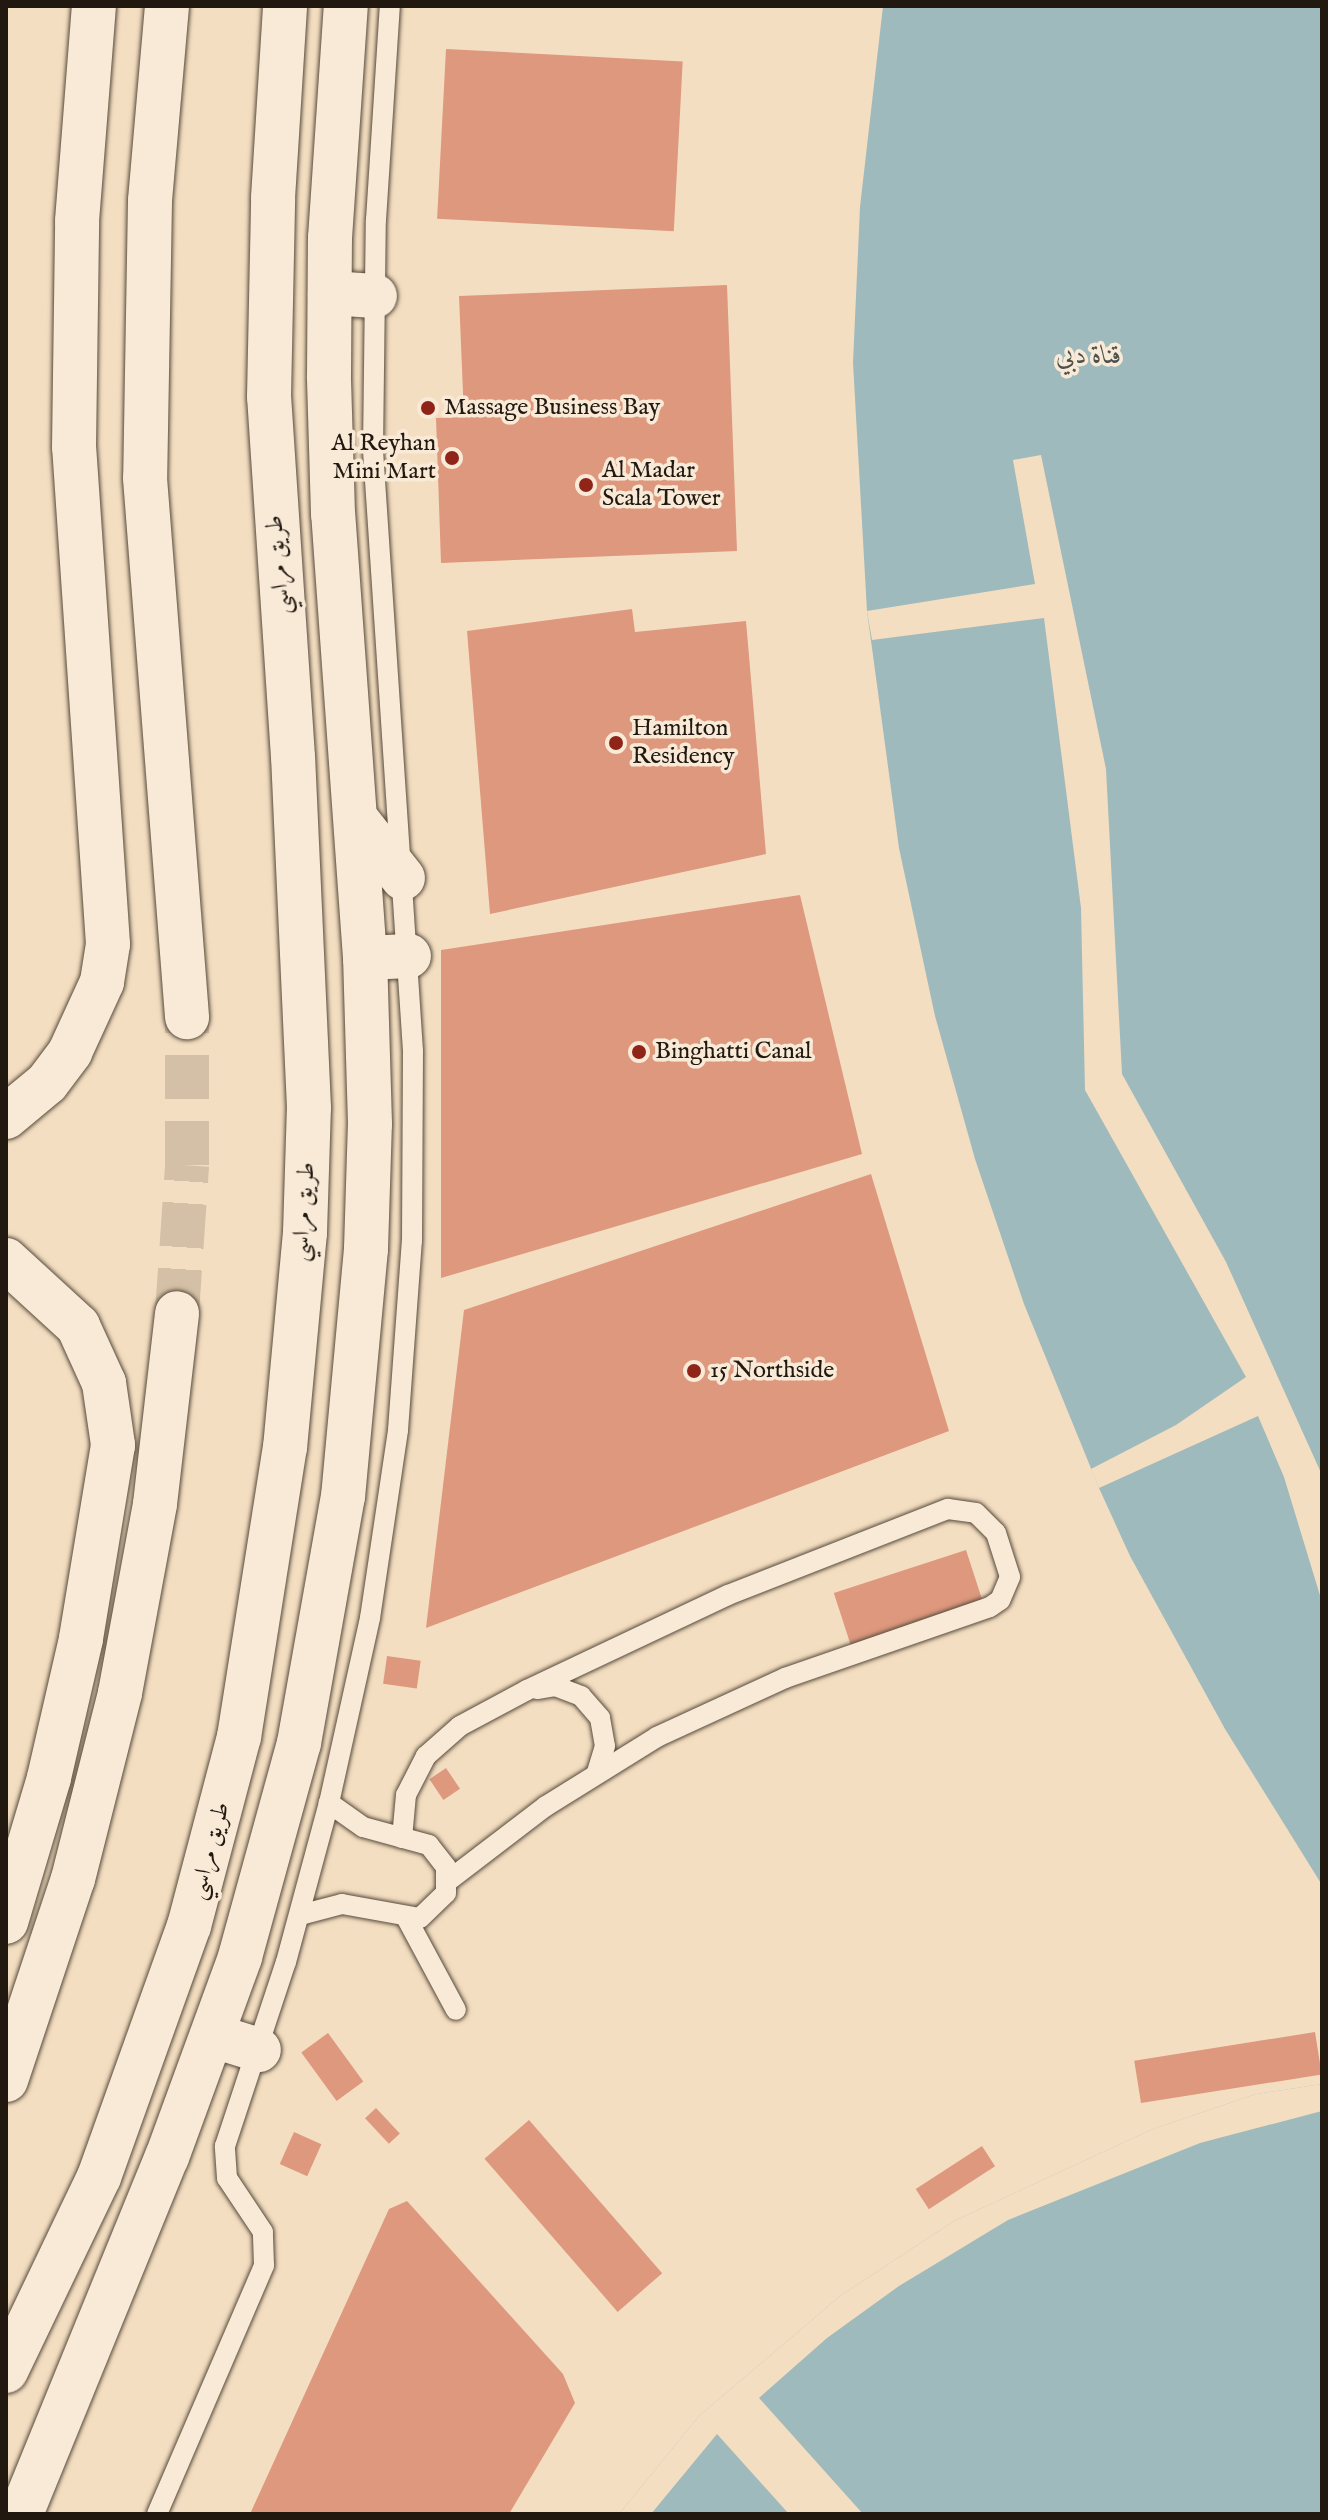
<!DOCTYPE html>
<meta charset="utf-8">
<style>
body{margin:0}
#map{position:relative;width:1328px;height:2520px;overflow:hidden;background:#f4dec1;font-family:"IM FELL English",Amiri,serif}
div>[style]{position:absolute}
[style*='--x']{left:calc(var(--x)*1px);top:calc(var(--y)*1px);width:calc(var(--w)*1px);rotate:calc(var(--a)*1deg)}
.water>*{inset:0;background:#9fbabc}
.pier>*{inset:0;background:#f4dec1}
.building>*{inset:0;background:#dd987e;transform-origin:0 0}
.secondary-tunnel>*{height:44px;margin-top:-22px;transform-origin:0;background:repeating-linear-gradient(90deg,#d4c0a6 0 44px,transparent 0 66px)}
.roads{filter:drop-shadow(0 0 2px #564a3c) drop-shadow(0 0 2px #564a3c)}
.lane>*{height:20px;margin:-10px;padding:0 10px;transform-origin:10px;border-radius:10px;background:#f8ead7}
.secondary>*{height:44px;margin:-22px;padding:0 22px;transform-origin:22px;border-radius:22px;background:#f8ead7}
.dots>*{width:22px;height:22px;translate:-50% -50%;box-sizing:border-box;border:4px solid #f8ead7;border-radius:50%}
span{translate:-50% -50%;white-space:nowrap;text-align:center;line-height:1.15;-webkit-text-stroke:7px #f8ead7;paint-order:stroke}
.poi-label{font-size:24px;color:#211810}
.left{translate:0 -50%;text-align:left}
.right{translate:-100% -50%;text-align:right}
.street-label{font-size:24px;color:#211810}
.water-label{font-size:26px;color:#4d514c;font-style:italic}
.frame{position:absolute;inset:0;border:8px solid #211810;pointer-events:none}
</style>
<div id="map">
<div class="water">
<div style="clip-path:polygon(883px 6px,1322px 6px,1322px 1885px,1225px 1729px,1130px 1556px,1099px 1488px,1024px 1304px,975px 1159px,935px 1016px,899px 848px,867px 611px,853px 363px,860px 207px)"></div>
<div style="clip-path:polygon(1322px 2084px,1322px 2514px,619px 2514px,699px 2416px,840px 2296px,954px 2221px,1153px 2129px,1256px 2094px)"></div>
</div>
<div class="pier">
<div style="clip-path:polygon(1041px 455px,1106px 769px,1122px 1074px,1226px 1262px,1322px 1475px,1322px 1602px,1284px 1477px,1258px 1416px,1099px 1488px,1091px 1469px,1176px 1425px,1246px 1377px,1085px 1090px,1081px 908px,1044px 618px,872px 640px,867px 611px,1035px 584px,1013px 460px)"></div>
<div style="clip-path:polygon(1322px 2084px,1322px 2111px,1200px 2143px,1008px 2220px,899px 2286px,827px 2338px,759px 2398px,863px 2514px,789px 2514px,717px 2434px,651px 2514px,619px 2514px,699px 2416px,840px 2296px,954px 2221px,1153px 2129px,1256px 2094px)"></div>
</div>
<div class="building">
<div style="left:446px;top:49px;width:237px;height:170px;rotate:3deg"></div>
<div style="clip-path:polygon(727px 285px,737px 551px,441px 563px,436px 418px,464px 417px,459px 296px)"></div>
<div style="clip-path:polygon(632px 609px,635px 632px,746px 621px,766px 854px,490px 914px,467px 631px)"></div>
<div style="clip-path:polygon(800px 895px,862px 1154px,441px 1278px,441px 950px)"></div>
<div style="clip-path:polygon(871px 1174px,949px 1431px,426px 1628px,464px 1310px)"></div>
<div style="left:966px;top:1550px;width:59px;height:139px;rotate:72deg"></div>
<div style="left:387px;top:1656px;width:34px;height:28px;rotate:8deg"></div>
<div style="left:446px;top:1768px;width:25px;height:20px;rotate:56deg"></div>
<div style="left:1315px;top:2032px;width:43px;height:183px;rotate:81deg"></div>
<div style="left:328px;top:2033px;width:60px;height:33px;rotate:54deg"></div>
<div style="left:376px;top:2108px;width:35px;height:15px;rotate:47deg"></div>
<div style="left:529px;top:2120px;width:203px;height:59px;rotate:49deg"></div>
<div style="left:294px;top:2132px;width:30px;height:35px;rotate:24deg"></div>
<div style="left:982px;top:2146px;width:24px;height:79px;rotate:57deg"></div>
<div style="clip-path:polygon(407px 2201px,563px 2374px,575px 2403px,509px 2514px,250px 2514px,389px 2209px)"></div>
</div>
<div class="secondary-tunnel">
<div style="--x:177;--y:1313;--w:148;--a:-86.1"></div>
<div style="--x:187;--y:1165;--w:148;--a:-90"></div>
</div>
<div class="roads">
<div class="lane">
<div style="--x:537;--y:1689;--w:18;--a:-9"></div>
<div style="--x:555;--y:1686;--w:28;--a:21"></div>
<div style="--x:581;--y:1696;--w:29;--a:49"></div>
<div style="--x:600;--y:1718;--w:28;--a:80"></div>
<div style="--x:605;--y:1746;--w:28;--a:107"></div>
<div style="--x:402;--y:1838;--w:43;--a:-84.7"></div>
<div style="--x:406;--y:1795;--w:44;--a:-62.9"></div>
<div style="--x:426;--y:1756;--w:45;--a:-41.4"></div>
<div style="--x:460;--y:1726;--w:76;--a:-28.2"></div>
<div style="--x:527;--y:1690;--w:222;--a:-25.3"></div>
<div style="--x:728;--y:1595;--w:236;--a:-21.4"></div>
<div style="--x:948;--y:1509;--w:28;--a:8"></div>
<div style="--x:976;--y:1513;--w:28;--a:45"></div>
<div style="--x:996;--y:1533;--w:46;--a:72.3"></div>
<div style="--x:1010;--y:1577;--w:25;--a:113"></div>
<div style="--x:1000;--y:1600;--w:12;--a:145"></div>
<div style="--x:990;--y:1607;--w:217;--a:160.9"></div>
<div style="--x:785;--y:1678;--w:141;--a:155.3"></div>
<div style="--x:657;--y:1737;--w:131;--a:148.1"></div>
<div style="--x:546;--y:1806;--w:123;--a:142.6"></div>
<div style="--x:300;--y:1915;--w:43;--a:-14.7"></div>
<div style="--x:342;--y:1904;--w:79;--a:10.2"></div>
<div style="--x:420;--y:1918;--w:36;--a:-44"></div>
<div style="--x:446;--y:1893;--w:26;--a:-90"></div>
<div style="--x:446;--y:1867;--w:28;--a:-128"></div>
<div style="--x:429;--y:1845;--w:68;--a:-164.7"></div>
<div style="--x:363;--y:1827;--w:42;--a:-144.8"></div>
<div style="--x:407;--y:1919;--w:103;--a:61.7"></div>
<div style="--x:157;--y:2514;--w:271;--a:-66.7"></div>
<div style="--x:264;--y:2265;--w:33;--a:-92"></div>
<div style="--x:263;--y:2232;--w:65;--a:-123.7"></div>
<div style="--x:227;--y:2178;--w:32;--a:-94"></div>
<div style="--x:225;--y:2146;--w:194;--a:-71.7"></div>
<div style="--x:286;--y:1962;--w:165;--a:-74.9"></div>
<div style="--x:329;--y:1803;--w:189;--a:-77.5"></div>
<div style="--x:370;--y:1618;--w:190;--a:-81.5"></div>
<div style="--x:398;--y:1430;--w:190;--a:-85.8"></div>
<div style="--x:412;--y:1241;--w:190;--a:-89.7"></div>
<div style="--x:413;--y:1051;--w:602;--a:-93.81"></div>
<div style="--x:373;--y:450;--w:230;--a:-89.3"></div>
<div style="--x:376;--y:220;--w:214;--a:-86.3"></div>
</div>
<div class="secondary">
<div style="--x:167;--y:6;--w:196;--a:95"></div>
<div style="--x:150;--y:201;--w:277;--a:91"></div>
<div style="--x:145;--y:478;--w:541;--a:85.54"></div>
<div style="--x:330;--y:293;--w:45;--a:3.8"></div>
<div style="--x:357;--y:820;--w:74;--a:51.6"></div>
<div style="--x:365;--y:958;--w:44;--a:-2.6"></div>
<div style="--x:6;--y:1117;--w:53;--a:-39.7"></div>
<div style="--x:47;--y:1083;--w:39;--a:-53"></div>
<div style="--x:70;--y:1052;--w:77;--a:-65.4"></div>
<div style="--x:102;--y:982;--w:38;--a:-81"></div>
<div style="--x:108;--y:944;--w:498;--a:-93.9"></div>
<div style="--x:74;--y:447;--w:226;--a:-89.2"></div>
<div style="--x:77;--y:221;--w:216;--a:-85.5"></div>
<div style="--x:6;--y:1260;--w:98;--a:42.5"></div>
<div style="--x:78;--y:1326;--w:63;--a:65.5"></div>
<div style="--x:104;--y:1383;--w:63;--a:81.7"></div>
<div style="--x:113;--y:1445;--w:197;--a:99.4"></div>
<div style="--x:81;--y:1639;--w:143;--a:103"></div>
<div style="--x:49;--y:1778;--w:150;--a:106.6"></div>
<div style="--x:214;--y:2036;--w:47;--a:17.3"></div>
<div style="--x:6;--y:2080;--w:212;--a:-71.6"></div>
<div style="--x:73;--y:1879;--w:192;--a:-75.8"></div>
<div style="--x:120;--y:1693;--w:192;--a:-79.5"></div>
<div style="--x:155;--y:1504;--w:192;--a:-83.4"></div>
<div style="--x:6;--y:2371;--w:215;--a:-64.4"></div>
<div style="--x:99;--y:2177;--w:267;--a:-70.3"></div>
<div style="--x:189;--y:1926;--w:196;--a:-75.2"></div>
<div style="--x:239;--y:1737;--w:293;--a:-81"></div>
<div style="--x:285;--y:1448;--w:216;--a:-84.7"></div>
<div style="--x:305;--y:1233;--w:125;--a:-88.2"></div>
<div style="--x:309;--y:1108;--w:351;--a:-92.6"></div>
<div style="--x:293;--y:757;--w:361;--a:-93.8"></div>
<div style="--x:269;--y:397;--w:199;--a:-88.8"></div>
<div style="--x:273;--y:198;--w:192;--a:-86.4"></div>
<div style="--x:21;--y:2514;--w:386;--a:-67.8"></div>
<div style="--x:167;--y:2157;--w:213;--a:-69.9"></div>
<div style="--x:240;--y:1957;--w:222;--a:-74.6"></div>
<div style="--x:299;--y:1743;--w:250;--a:-79.9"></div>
<div style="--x:343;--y:1497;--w:249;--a:-84.7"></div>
<div style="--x:366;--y:1249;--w:125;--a:-88.2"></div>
<div style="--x:370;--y:1124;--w:166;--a:-91.7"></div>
<div style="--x:365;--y:958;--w:445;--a:-94.1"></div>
<div style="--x:333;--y:514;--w:138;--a:-91.7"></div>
<div style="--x:329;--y:376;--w:138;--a:-89.6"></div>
<div style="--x:330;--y:238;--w:233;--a:-86.1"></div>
</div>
</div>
<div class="dots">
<div style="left:428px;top:408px;background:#8f2418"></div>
<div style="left:452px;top:458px;background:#8f2418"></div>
<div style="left:586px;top:485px;background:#8f2418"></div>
<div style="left:616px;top:743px;background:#8f2418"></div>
<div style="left:639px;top:1052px;background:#8f2418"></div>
<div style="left:694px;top:1371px;background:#8f2418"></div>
</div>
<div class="poi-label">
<span class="left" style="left:444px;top:408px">Massage Business Bay</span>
<span class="right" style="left:436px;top:458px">Al Reyhan<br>Mini Mart</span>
<span class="left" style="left:602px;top:485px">Al Madar<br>Scala Tower</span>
<span class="left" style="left:632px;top:743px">Hamilton<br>Residency</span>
<span class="left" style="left:655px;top:1052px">Binghatti Canal</span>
<span class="left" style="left:710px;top:1371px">15 Northside</span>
</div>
<div class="street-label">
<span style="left:279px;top:565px;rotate:-95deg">طريق مراسي</span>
<span style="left:304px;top:1212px;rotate:-86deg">طريق مراسي</span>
<span style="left:210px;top:1851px;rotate:-75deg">طريق مراسي</span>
</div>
<div class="water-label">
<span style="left:1089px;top:356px">قناة دبي</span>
</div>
<div class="frame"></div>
</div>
